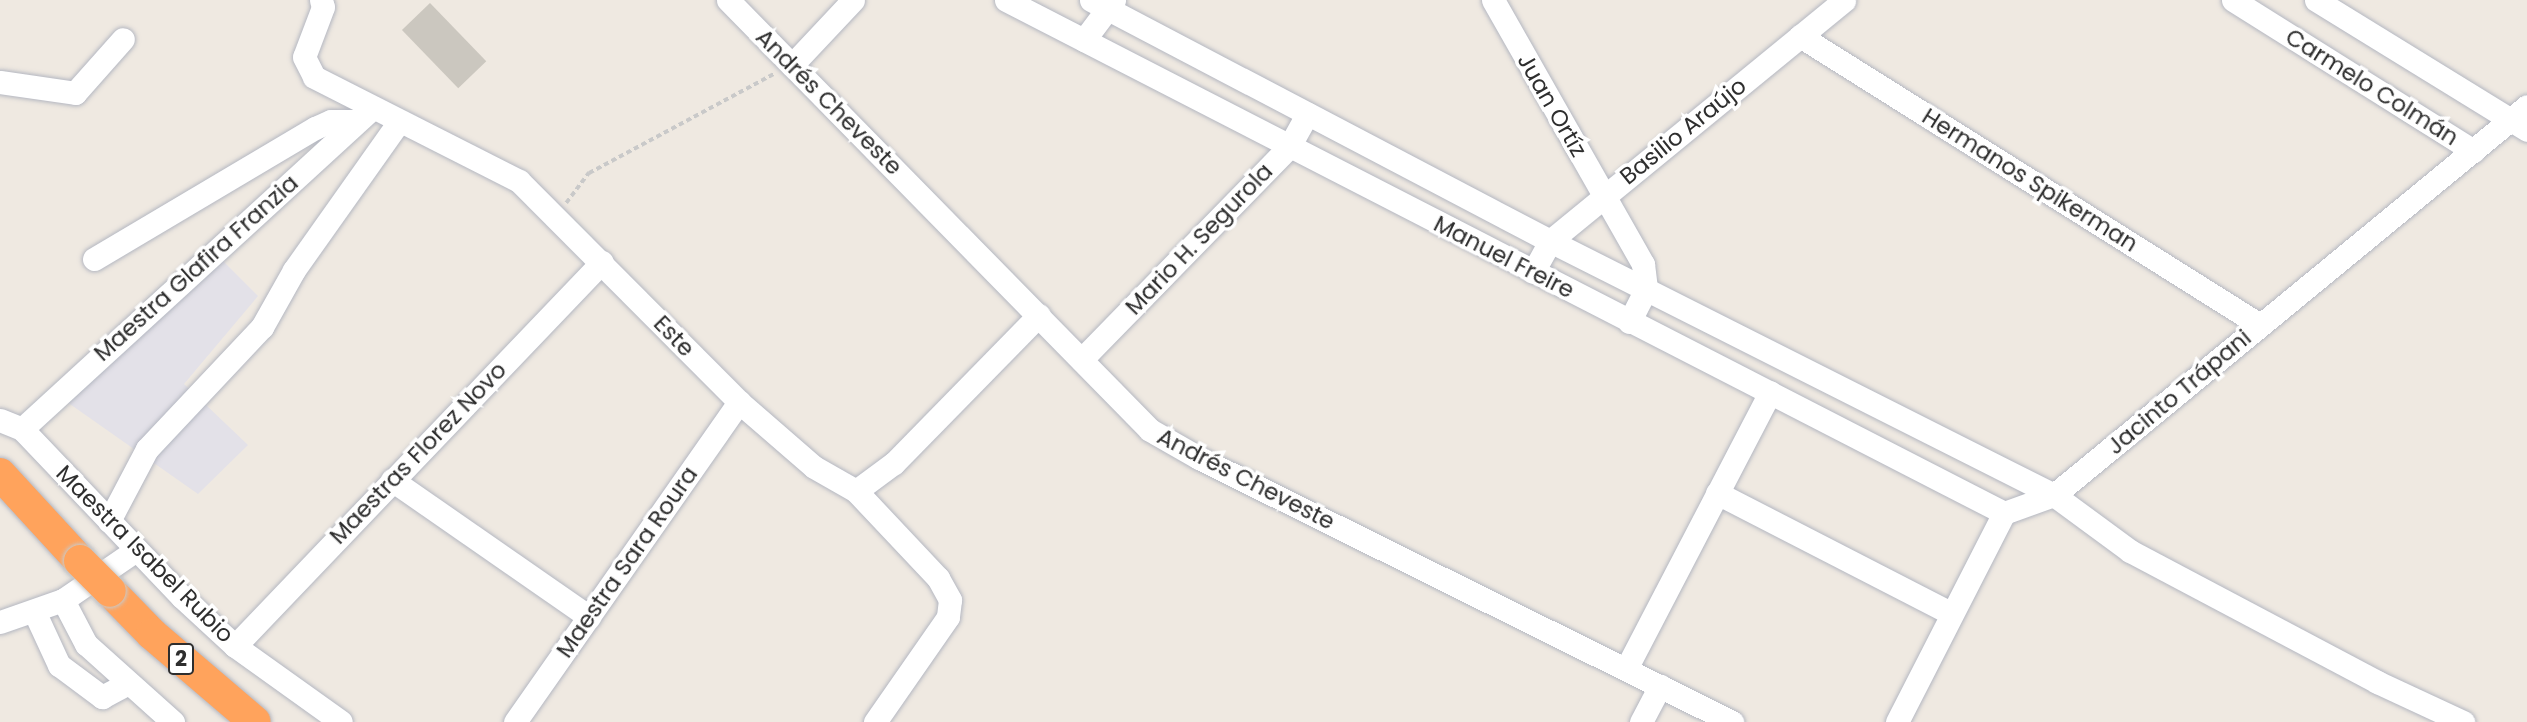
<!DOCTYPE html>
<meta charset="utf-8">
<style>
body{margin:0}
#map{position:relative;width:2527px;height:722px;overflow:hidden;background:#efe9e1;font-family:Poppins,sans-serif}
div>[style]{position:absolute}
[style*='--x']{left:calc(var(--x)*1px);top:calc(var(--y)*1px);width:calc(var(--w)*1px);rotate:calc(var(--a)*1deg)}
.industrial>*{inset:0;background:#e3e1e8}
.building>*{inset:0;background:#cbc7bf;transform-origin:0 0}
.path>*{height:3.5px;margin-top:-1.75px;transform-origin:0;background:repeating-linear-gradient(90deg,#c9c9c9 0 5px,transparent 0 8.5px)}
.roads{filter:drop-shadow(0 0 2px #b4b7c1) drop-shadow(0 0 2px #b4b7c1)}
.minor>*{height:23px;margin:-11.5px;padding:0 11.5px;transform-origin:11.5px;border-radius:11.5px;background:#fff}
.highway>*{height:32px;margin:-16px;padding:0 16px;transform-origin:16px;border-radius:16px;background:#ffa35c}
.bridges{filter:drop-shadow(0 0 2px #c9c9c9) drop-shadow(0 0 2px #c9c9c9)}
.highway-bridge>*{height:32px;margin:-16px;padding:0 16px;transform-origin:16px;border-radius:16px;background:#ffa35c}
span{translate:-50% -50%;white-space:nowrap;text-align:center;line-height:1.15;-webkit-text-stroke:7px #fff;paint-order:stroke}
.shield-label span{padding:2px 5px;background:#fff;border:2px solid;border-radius:5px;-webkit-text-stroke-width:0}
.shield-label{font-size:21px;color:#2e2e2e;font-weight:700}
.street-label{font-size:23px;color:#2e2e2e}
</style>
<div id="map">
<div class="industrial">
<div style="clip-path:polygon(220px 258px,258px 296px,184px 384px,248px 445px,198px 494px,67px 402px)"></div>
</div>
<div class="building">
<div style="left:430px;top:3px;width:81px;height:39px;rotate:46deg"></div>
</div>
<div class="path">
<div style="--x:566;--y:203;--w:38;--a:-53"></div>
<div style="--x:589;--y:173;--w:210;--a:-28.2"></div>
</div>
<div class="roads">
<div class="minor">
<div style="--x:321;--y:0;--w:7;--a:74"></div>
<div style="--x:323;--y:7;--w:53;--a:110.8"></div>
<div style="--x:304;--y:57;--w:22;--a:63"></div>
<div style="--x:314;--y:77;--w:230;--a:26.9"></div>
<div style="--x:519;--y:181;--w:312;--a:45.1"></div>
<div style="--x:739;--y:402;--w:99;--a:40.9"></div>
<div style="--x:814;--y:467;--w:48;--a:29.7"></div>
<div style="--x:856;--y:491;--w:120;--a:46.7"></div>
<div style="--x:938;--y:578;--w:25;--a:61"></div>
<div style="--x:950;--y:600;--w:17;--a:97"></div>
<div style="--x:948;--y:617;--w:128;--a:124.8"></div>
<div style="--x:728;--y:0;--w:602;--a:45.54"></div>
<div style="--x:1150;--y:430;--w:56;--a:29.7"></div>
<div style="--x:1199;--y:458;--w:595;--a:26.35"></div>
<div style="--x:1006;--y:0;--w:1122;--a:27.2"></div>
<div style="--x:1091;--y:0;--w:518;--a:27.7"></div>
<div style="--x:1550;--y:241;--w:564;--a:26.75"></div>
<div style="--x:2054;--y:495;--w:94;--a:36.4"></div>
<div style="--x:2130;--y:551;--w:280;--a:27.9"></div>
<div style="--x:2377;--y:682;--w:95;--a:24.9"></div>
<div style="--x:1493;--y:0;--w:304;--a:60.4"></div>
<div style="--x:1643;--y:264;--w:25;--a:83"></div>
<div style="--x:1646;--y:289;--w:37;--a:117"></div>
<div style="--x:2233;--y:0;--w:284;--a:32.1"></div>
<div style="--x:2316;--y:0;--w:248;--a:31.6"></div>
<div style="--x:1800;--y:36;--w:543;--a:32.14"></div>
<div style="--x:1084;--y:40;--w:50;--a:-53.1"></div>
<div style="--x:792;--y:65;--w:89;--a:-46.8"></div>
<div style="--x:0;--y:82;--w:76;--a:8.3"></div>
<div style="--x:75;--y:93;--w:72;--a:-48.4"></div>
<div style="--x:94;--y:259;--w:257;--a:-30.7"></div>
<div style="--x:315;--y:128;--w:17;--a:-24"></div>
<div style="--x:331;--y:121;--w:26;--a:0"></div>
<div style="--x:1533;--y:272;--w:35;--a:-61"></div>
<div style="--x:1550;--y:241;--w:380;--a:-39.3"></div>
<div style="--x:1082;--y:359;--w:296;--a:-45.7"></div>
<div style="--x:1289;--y:147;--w:38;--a:-61"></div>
<div style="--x:0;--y:420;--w:24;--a:22"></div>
<div style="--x:22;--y:429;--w:232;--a:46.4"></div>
<div style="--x:182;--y:597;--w:72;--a:42.8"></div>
<div style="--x:235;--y:646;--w:130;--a:35.6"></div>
<div style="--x:22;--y:429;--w:473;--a:-42.5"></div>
<div style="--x:392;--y:480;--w:240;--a:34.8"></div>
<div style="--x:856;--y:491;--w:47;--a:-36.4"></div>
<div style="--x:894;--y:463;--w:207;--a:-45.6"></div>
<div style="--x:1717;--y:493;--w:264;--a:27.2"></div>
<div style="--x:109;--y:521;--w:81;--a:-62.2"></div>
<div style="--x:147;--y:449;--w:168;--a:-46.7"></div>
<div style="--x:262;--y:327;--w:65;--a:-60.7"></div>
<div style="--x:294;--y:270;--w:180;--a:-54.7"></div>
<div style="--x:63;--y:600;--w:50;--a:62.4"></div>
<div style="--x:86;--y:644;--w:117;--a:41.9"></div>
<div style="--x:34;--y:611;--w:60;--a:65.2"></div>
<div style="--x:59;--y:665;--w:54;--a:36.7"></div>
<div style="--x:102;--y:697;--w:27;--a:-28"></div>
<div style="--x:0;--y:622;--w:67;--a:-19.2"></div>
<div style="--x:63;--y:600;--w:88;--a:-34.4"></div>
<div style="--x:235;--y:646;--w:531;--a:-46.3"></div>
<div style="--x:1626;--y:669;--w:312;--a:-62.5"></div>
<div style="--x:515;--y:722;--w:391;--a:-55"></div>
<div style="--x:1641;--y:722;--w:41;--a:-62.2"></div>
<div style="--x:1897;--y:722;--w:235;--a:-62.9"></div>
<div style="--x:2004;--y:513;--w:53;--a:-19.8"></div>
<div style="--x:2054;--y:495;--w:612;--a:-39.43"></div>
</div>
<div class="highway">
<div style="--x:0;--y:474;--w:118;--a:47.4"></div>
<div style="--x:110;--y:591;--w:60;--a:45.7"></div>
<div style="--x:152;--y:634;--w:135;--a:40.5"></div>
</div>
</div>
<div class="bridges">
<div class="highway-bridge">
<div style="--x:80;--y:561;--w:42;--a:45"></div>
</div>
</div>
<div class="shield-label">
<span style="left:181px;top:659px">2</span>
</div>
<div class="street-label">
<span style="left:2372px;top:87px;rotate:32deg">Carmelo Colmán</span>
<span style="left:829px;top:102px;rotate:45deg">Andrés Cheveste</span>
<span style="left:1552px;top:105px;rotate:60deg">Juan Ortíz</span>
<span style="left:1683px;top:131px;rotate:-39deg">Basilio Araújo</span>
<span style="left:2030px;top:180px;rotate:32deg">Hermanos Spikerman</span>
<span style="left:1199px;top:239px;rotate:-46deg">Mario H. Segurola</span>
<span style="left:1504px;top:257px;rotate:27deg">Manuel Freire</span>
<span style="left:196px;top:268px;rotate:-42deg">Maestra Glafira Franzia</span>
<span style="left:674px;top:336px;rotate:46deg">Este</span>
<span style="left:2179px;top:392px;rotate:-40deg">Jacinto Trápani</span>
<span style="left:418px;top:453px;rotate:-46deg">Maestras Florez Novo</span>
<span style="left:1246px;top:479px;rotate:27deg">Andrés Cheveste</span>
<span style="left:145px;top:554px;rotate:45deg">Maestra Isabel Rubio</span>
<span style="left:627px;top:562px;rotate:-55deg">Maestra Sara Roura</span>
</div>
</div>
